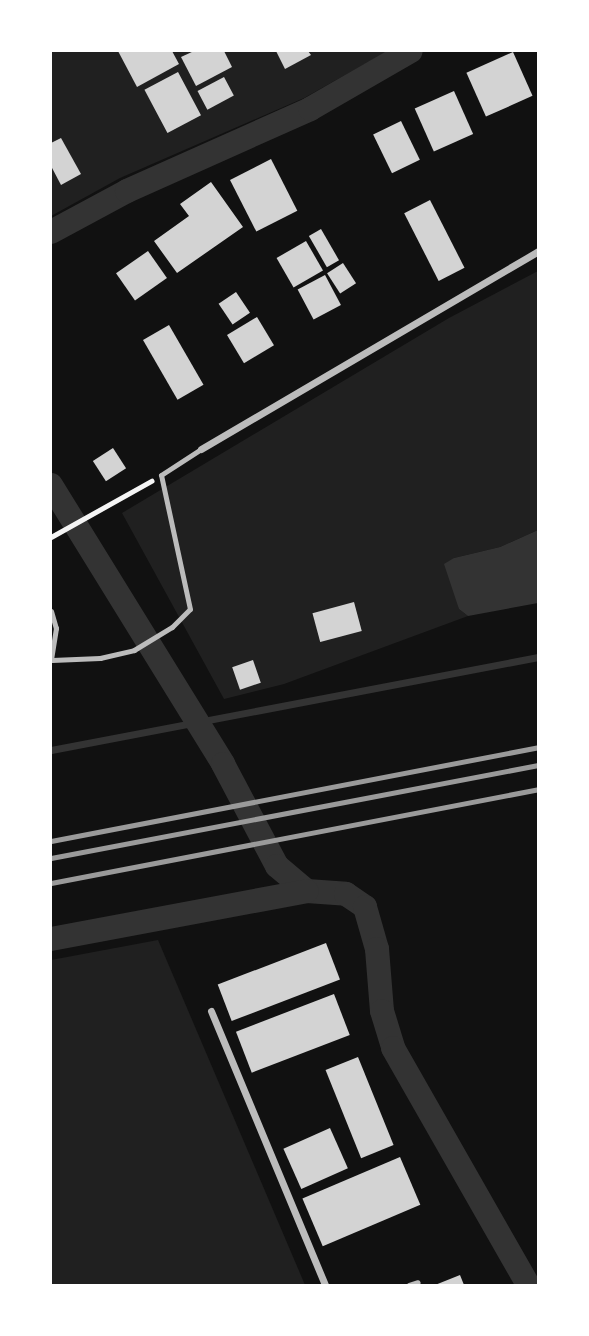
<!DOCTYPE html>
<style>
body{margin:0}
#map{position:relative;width:589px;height:1336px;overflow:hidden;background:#111;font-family:"Playfair Display",serif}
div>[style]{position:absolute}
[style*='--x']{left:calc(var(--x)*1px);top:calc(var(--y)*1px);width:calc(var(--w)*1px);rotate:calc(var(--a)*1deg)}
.green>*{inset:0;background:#202020}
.water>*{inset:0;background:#333}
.stream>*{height:7px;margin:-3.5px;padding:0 3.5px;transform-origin:3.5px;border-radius:3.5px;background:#333}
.canal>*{height:24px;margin:-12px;padding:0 12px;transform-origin:12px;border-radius:12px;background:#333}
.building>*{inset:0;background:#d3d3d3;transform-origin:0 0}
.path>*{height:4.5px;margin:-2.25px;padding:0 2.25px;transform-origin:2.25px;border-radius:2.25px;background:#f5f5f5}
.service>*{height:5px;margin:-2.5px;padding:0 2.5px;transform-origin:2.5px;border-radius:2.5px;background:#bcbcbc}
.minor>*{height:7px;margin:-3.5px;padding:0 3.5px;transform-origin:3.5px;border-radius:3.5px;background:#bcbcbc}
.rail>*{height:5px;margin:-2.5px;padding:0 2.5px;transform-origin:2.5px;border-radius:2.5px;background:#9a9a9a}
span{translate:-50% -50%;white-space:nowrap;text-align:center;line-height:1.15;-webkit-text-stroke:5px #fff;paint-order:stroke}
.frame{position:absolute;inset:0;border:52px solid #fff;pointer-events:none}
</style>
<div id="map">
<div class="green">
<div style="clip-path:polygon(51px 51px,388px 51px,304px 98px,120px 178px,51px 216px)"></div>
<div style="clip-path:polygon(538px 271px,538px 530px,500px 547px,454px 558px,459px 609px,468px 616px,284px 684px,224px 699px,122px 513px,449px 318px)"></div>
<div style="clip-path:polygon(158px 940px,305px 1285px,51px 1285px,51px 960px)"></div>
</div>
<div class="water">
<div style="clip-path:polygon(538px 530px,538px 603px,468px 616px,459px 609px,444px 564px,454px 558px,500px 547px)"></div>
</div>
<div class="stream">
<div style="--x:51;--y:750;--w:496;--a:-10.8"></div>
</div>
<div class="canal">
<div style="--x:51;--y:232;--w:86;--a:-28.3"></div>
<div style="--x:127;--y:191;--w:201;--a:-24.1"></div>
<div style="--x:310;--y:109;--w:116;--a:-29.9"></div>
<div style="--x:51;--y:485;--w:328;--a:58.3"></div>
<div style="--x:223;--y:764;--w:115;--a:62.1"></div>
<div style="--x:277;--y:866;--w:39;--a:40"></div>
<div style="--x:307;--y:891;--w:39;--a:4"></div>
<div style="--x:346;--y:894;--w:23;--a:34"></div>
<div style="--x:365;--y:907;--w:44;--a:74.1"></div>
<div style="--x:377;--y:949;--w:62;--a:85.4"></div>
<div style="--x:382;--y:1011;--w:39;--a:73"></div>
<div style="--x:393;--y:1048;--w:273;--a:60.3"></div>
<div style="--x:51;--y:939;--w:260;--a:-10.6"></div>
</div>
<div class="building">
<div style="clip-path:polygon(118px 51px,172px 51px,179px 64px,137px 87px)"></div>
<div style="clip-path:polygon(194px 51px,224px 51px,232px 67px,196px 86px,181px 57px)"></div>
<div style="clip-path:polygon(276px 51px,308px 51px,311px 55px,285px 69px)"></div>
<div style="left:513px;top:52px;width:48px;height:51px;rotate:66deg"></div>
<div style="left:178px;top:72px;width:49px;height:38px;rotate:62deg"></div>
<div style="left:224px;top:77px;width:21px;height:30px;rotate:62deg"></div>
<div style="left:454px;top:91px;width:47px;height:43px;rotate:66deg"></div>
<div style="left:401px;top:121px;width:43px;height:31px;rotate:64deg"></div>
<div style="clip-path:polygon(61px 138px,81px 174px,61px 185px,51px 166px,51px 143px)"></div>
<div style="left:271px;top:159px;width:58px;height:46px;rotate:63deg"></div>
<div style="clip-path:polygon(211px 182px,243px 227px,177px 273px,154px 241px,189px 216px,180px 204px)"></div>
<div style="left:430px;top:200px;width:76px;height:29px;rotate:63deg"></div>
<div style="left:321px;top:229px;width:36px;height:14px;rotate:60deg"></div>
<div style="left:306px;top:241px;width:34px;height:34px;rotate:60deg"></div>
<div style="left:148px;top:251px;width:33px;height:39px;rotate:55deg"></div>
<div style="left:343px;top:263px;width:24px;height:19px;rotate:57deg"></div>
<div style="left:325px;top:275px;width:34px;height:31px;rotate:62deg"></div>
<div style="left:236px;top:292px;width:25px;height:21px;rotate:56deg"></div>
<div style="left:257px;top:317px;width:33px;height:35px;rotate:59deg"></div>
<div style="left:169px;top:325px;width:69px;height:30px;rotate:60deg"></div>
<div style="left:113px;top:448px;width:24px;height:24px;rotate:57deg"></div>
<div style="left:354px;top:602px;width:30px;height:43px;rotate:75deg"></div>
<div style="left:253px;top:660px;width:24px;height:22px;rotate:71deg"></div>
<div style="left:326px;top:943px;width:39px;height:116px;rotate:69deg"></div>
<div style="left:334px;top:994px;width:44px;height:105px;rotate:69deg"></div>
<div style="left:358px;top:1057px;width:95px;height:35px;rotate:68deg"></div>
<div style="left:330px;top:1128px;width:44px;height:51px;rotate:66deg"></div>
<div style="left:400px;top:1157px;width:52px;height:106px;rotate:67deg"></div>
<div style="clip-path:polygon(460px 1275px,464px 1285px,435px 1285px)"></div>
</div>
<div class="path">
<div style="--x:51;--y:537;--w:115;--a:-29.2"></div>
</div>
<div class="service">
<div style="--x:51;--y:611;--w:18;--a:74"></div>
<div style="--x:56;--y:628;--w:32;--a:99"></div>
<div style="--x:52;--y:660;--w:48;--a:-2.4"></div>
<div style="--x:100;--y:658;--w:35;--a:-13"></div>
<div style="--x:134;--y:650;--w:44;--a:-31.2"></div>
<div style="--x:172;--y:627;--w:25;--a:-45"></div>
<div style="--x:190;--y:609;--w:137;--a:-102.2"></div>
<div style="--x:161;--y:475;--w:48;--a:-33"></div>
<div style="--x:409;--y:1285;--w:9;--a:-18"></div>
</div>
<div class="minor">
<div style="--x:201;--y:449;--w:391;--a:-30.4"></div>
<div style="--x:211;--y:1011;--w:297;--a:67.4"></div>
</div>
<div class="rail">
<div style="--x:51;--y:841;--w:496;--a:-10.9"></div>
<div style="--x:51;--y:858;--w:496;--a:-10.8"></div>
<div style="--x:51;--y:883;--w:496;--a:-10.9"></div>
</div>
<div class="frame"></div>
</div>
